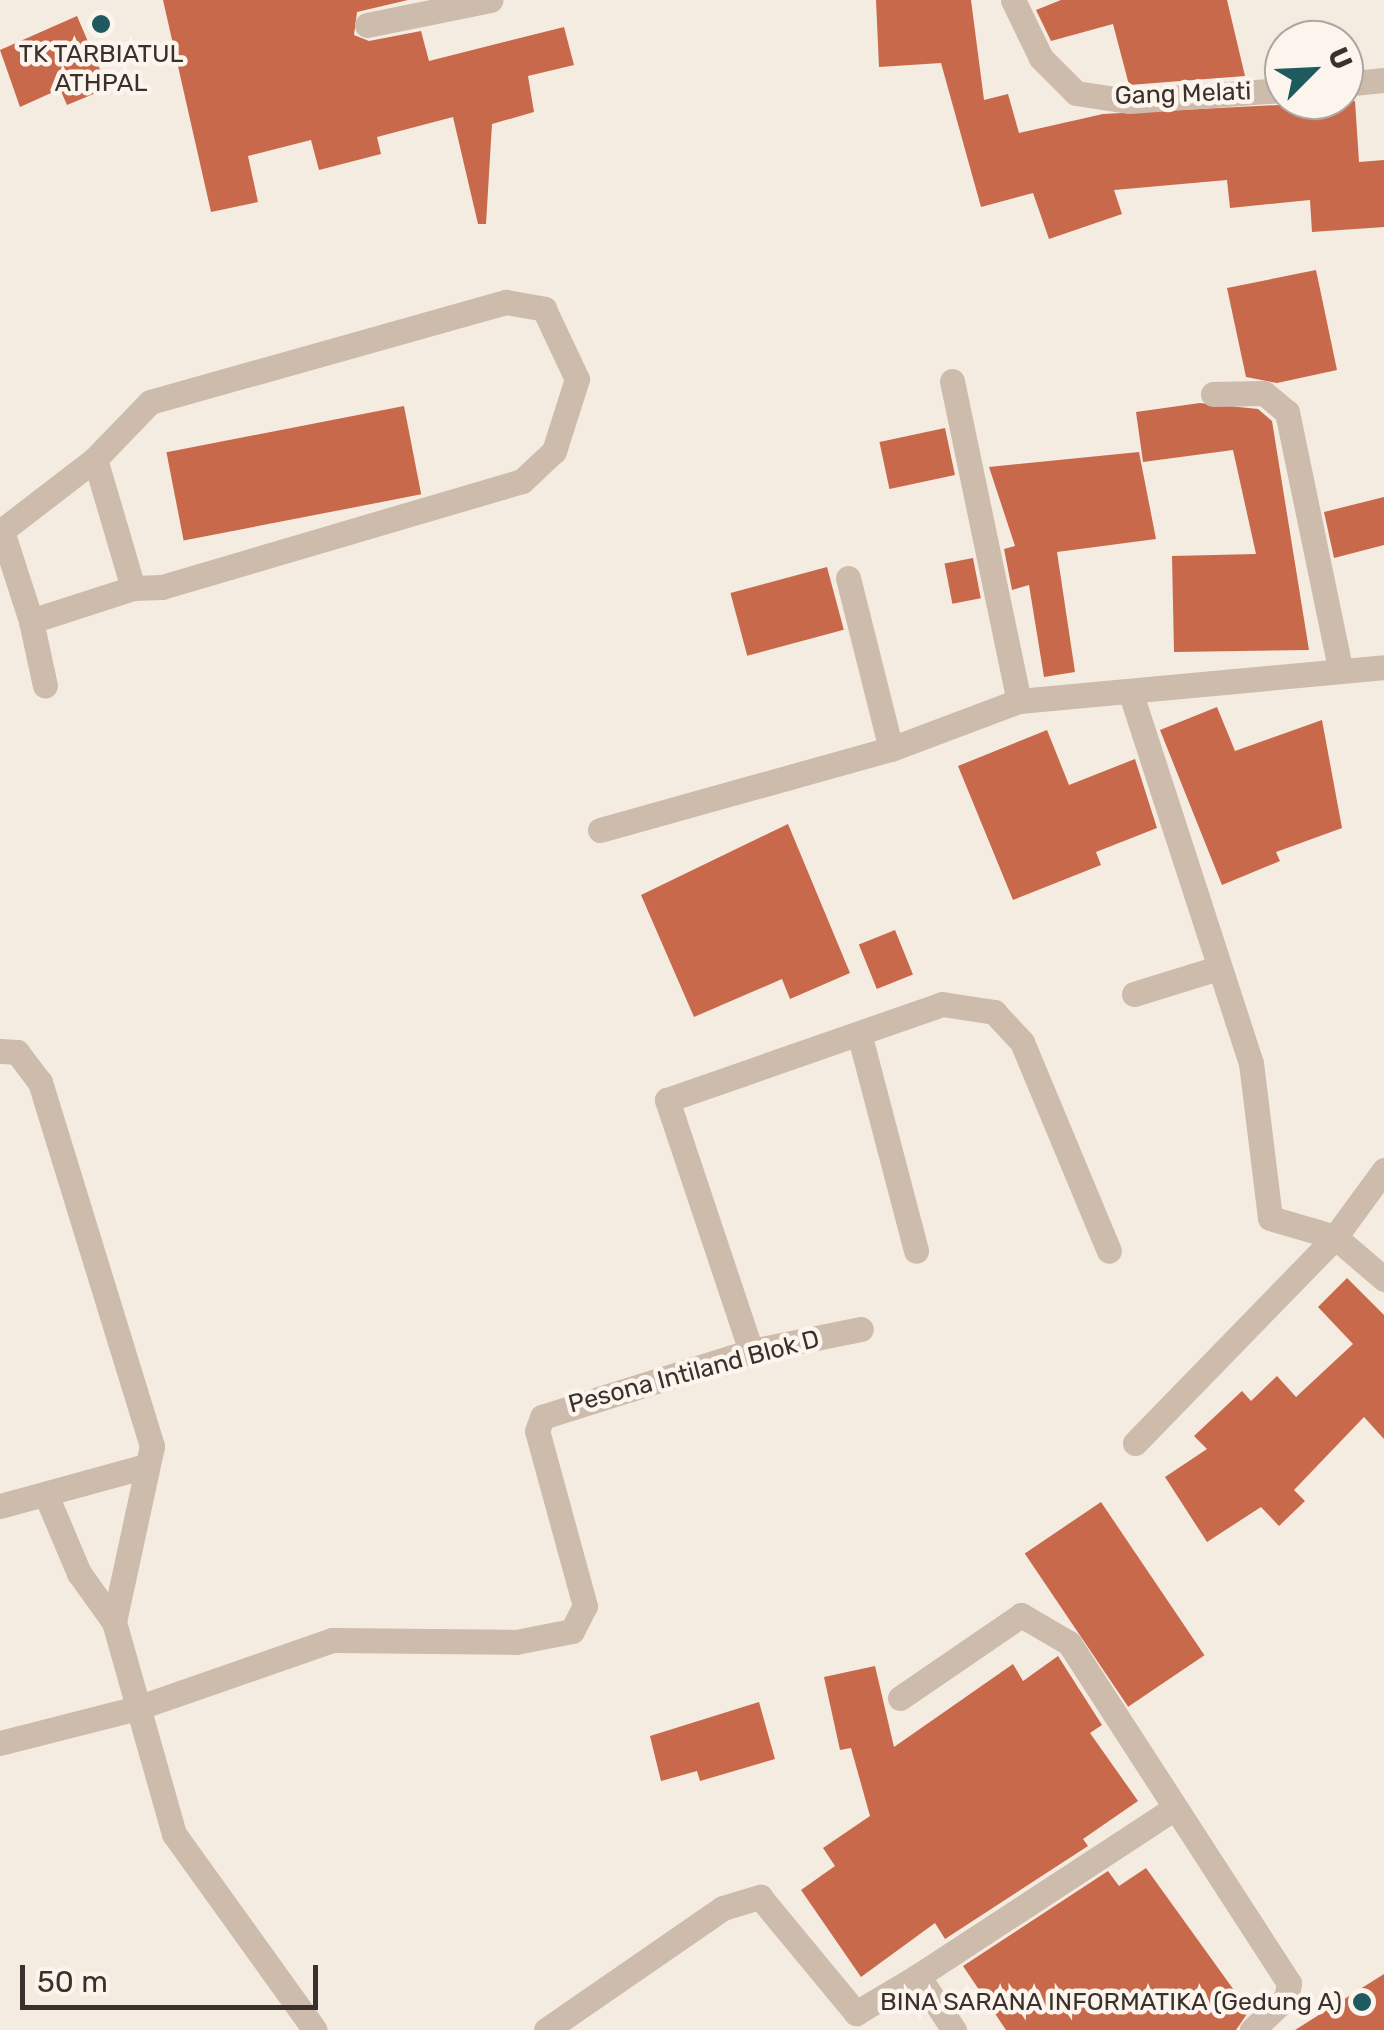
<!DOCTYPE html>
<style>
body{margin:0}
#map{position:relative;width:1384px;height:2030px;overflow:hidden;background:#f4ebe1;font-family:Rubik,sans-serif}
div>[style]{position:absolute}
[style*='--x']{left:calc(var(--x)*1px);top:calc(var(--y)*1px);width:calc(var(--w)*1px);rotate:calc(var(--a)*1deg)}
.building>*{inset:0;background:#c8694b;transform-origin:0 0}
.minor>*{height:25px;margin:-12.5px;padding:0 12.5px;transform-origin:12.5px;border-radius:12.5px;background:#cdbbac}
.dots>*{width:28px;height:28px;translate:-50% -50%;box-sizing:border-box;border:5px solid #fbf5ee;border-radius:50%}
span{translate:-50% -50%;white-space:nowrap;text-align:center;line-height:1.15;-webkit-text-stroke:9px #fbf5ee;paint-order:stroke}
.poi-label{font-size:25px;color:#3b302b}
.right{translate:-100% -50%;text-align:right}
.street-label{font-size:25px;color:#3b302b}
.north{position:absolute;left:1264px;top:20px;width:100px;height:100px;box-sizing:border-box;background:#fbf5ee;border:2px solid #aea6a0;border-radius:50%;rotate:66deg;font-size:28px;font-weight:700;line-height:40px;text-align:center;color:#3b302b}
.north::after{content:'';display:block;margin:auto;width:35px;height:45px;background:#1f5a5e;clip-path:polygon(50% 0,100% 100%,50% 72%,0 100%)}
.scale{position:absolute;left:20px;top:1965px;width:298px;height:45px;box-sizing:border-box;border:5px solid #3b302b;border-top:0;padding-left:12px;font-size:30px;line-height:35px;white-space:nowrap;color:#3b302b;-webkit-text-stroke:8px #fbf5ee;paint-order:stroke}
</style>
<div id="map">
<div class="building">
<div style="clip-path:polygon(163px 0,408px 0,357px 12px,354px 35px,369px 41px,421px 31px,429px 61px,564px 27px,574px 65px,528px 76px,534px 112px,492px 124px,486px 224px,478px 224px,453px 117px,377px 137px,381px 154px,319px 170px,311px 140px,248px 156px,258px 202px,211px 212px)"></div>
<div style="clip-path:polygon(876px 0,971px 0,984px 100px,1008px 94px,1019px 133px,1103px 114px,1355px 101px,1359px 162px,1384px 160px,1384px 227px,1312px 232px,1310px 200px,1230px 208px,1227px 180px,1114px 190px,1122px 214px,1049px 239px,1033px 193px,981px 207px,941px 63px,879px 67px)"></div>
<div style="clip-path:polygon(1061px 0,1227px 0,1245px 76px,1129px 85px,1113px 24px,1051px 41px,1036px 10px)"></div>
<div style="clip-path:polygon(77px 16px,108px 88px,67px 105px,60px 89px,20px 107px,0 50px)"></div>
<div style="clip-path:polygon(1316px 270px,1337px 370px,1277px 383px,1246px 377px,1227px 288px)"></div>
<div style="clip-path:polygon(1200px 403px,1258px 409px,1272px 421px,1309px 650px,1174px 652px,1172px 556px,1256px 554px,1233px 450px,1143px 462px,1136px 412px)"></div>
<div style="left:404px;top:406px;width:90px;height:242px;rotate:79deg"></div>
<div style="left:945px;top:428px;width:48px;height:67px;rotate:78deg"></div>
<div style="clip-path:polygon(1139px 452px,1156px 539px,1057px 552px,1075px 672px,1044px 677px,1029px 585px,1012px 590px,1004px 549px,1015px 546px,989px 467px)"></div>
<div style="clip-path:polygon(1384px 497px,1384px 545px,1334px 558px,1324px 512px)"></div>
<div style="left:973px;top:558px;width:41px;height:29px;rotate:79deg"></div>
<div style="left:827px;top:567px;width:65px;height:100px;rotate:75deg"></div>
<div style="clip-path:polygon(1217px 707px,1235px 751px,1322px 720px,1342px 828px,1276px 852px,1280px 861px,1222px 885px,1160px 730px)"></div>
<div style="clip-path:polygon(1047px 730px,1069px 785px,1135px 759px,1157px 828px,1096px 852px,1101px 865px,1013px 900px,958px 766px)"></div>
<div style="clip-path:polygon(788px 824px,850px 973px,790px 999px,782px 979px,694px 1017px,641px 895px)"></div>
<div style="left:895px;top:930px;width:48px;height:39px;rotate:68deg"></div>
<div style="clip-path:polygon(1347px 1278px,1384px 1315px,1384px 1439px,1364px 1417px,1294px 1490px,1305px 1501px,1279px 1526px,1261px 1507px,1207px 1542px,1165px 1477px,1207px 1449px,1194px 1436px,1242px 1391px,1251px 1401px,1277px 1376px,1296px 1397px,1353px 1344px,1318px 1307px)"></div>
<div style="left:1101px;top:1502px;width:185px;height:92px;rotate:56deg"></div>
<div style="clip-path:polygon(1058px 1656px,1102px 1725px,1090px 1733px,1138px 1801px,1083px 1839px,1088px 1846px,945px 1939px,935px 1923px,861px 1977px,801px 1890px,835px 1866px,823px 1848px,870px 1816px,851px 1748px,840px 1750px,824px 1677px,875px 1666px,894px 1747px,1013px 1664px,1023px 1681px)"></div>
<div style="clip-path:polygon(759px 1702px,775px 1759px,700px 1781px,697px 1771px,661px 1781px,650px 1736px)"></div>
<div style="clip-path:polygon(1146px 1868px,1249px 2011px,1236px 2030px,1006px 2030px,963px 1966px,1108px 1871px,1119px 1886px)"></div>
<div style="clip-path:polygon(1384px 1974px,1384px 2030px,1295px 2030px)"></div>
</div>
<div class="minor">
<div style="--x:1013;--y:0;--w:64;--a:64.2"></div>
<div style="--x:1041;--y:58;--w:49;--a:45"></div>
<div style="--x:1076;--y:93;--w:54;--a:8.6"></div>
<div style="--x:1129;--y:101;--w:155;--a:-4.1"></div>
<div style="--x:367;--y:25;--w:126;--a:-11.5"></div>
<div style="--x:1344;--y:84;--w:40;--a:-5.7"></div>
<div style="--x:952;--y:381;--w:327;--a:78.2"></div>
<div style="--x:1213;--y:394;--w:51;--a:-1.1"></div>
<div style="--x:1264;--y:393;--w:30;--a:40"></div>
<div style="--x:1287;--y:412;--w:261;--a:78.3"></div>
<div style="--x:2;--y:531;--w:95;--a:72.1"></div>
<div style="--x:31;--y:621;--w:107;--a:-17.9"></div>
<div style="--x:0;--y:532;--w:120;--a:-37.5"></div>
<div style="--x:95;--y:459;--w:79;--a:-46"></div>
<div style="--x:150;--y:402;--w:370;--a:-15.7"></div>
<div style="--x:506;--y:302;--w:39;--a:10"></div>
<div style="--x:544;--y:309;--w:77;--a:64.8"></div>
<div style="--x:577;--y:379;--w:76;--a:107.7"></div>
<div style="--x:554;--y:451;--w:44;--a:136.8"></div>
<div style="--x:522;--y:481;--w:375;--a:163.6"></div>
<div style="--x:162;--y:587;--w:29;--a:178"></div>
<div style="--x:133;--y:588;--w:134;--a:-106.4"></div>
<div style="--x:848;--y:578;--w:176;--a:75.9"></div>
<div style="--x:31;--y:621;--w:66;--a:77.8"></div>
<div style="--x:1131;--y:694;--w:388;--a:72"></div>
<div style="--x:1251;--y:1063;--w:156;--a:83"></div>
<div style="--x:1270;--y:1218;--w:68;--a:16.3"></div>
<div style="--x:1335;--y:1237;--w:83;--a:-53.8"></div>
<div style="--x:600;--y:830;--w:302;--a:-15.6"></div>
<div style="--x:891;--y:749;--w:137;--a:-20.6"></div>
<div style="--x:1019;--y:701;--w:367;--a:-5.3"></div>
<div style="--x:1134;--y:994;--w:88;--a:-17.2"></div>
<div style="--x:860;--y:1037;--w:221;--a:75.3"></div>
<div style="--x:0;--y:1051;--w:17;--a:3"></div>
<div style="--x:17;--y:1052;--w:38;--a:53"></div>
<div style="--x:40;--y:1082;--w:381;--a:72.9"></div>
<div style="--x:152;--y:1446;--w:180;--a:102.2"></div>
<div style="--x:114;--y:1622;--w:220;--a:74.2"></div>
<div style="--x:174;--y:1834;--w:241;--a:54.3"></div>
<div style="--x:751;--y:1351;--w:265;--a:-108.5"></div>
<div style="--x:667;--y:1100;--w:291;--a:-19.2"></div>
<div style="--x:942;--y:1004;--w:53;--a:8.7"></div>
<div style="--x:994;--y:1012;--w:41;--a:47"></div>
<div style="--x:1022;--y:1042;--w:226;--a:67.4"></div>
<div style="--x:1135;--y:1443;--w:287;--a:-45.8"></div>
<div style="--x:1335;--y:1237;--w:65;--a:40.6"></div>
<div style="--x:46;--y:1495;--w:85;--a:67.1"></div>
<div style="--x:79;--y:1573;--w:60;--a:54.5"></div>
<div style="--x:0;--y:1506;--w:151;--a:-15.3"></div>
<div style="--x:900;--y:1698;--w:147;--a:-34.4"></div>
<div style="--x:1021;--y:1615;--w:56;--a:30.3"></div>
<div style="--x:1069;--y:1643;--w:405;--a:57.1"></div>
<div style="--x:1289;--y:1983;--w:15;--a:101"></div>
<div style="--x:1286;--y:1998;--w:47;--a:136.7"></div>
<div style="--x:0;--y:1743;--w:141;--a:-14.3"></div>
<div style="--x:137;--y:1708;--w:207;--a:-19.2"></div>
<div style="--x:332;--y:1640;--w:184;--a:0.6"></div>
<div style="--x:516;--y:1642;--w:57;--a:-11.1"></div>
<div style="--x:572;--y:1631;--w:28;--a:-63"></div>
<div style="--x:585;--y:1606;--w:181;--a:-105.3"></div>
<div style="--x:537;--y:1431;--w:15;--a:-70"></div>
<div style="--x:542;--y:1417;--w:219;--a:-17.5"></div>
<div style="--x:751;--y:1351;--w:112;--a:-11.3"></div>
<div style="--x:918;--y:1976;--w:307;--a:-33.2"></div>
<div style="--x:546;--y:2030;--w:215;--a:-34.6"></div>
<div style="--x:723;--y:1908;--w:39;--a:-17"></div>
<div style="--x:760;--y:1897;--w:151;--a:50.4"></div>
<div style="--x:856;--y:2013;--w:72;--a:-30.8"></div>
<div style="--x:918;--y:1976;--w:65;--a:56.3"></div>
</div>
<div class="dots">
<div style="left:101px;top:24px;background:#1f5a5e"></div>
<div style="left:1362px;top:2002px;background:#1f5a5e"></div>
</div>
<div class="poi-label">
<span style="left:101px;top:69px">TK TARBIATUL<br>ATHPAL</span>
<span class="right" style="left:1342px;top:2002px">BINA SARANA INFORMATIKA (Gedung A)</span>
</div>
<div class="street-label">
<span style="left:1183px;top:94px;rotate:-2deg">Gang Melati</span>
<span style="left:694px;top:1372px;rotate:-15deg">Pesona Intiland Blok D</span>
</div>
<div class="north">U</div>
<div class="scale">50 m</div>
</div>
